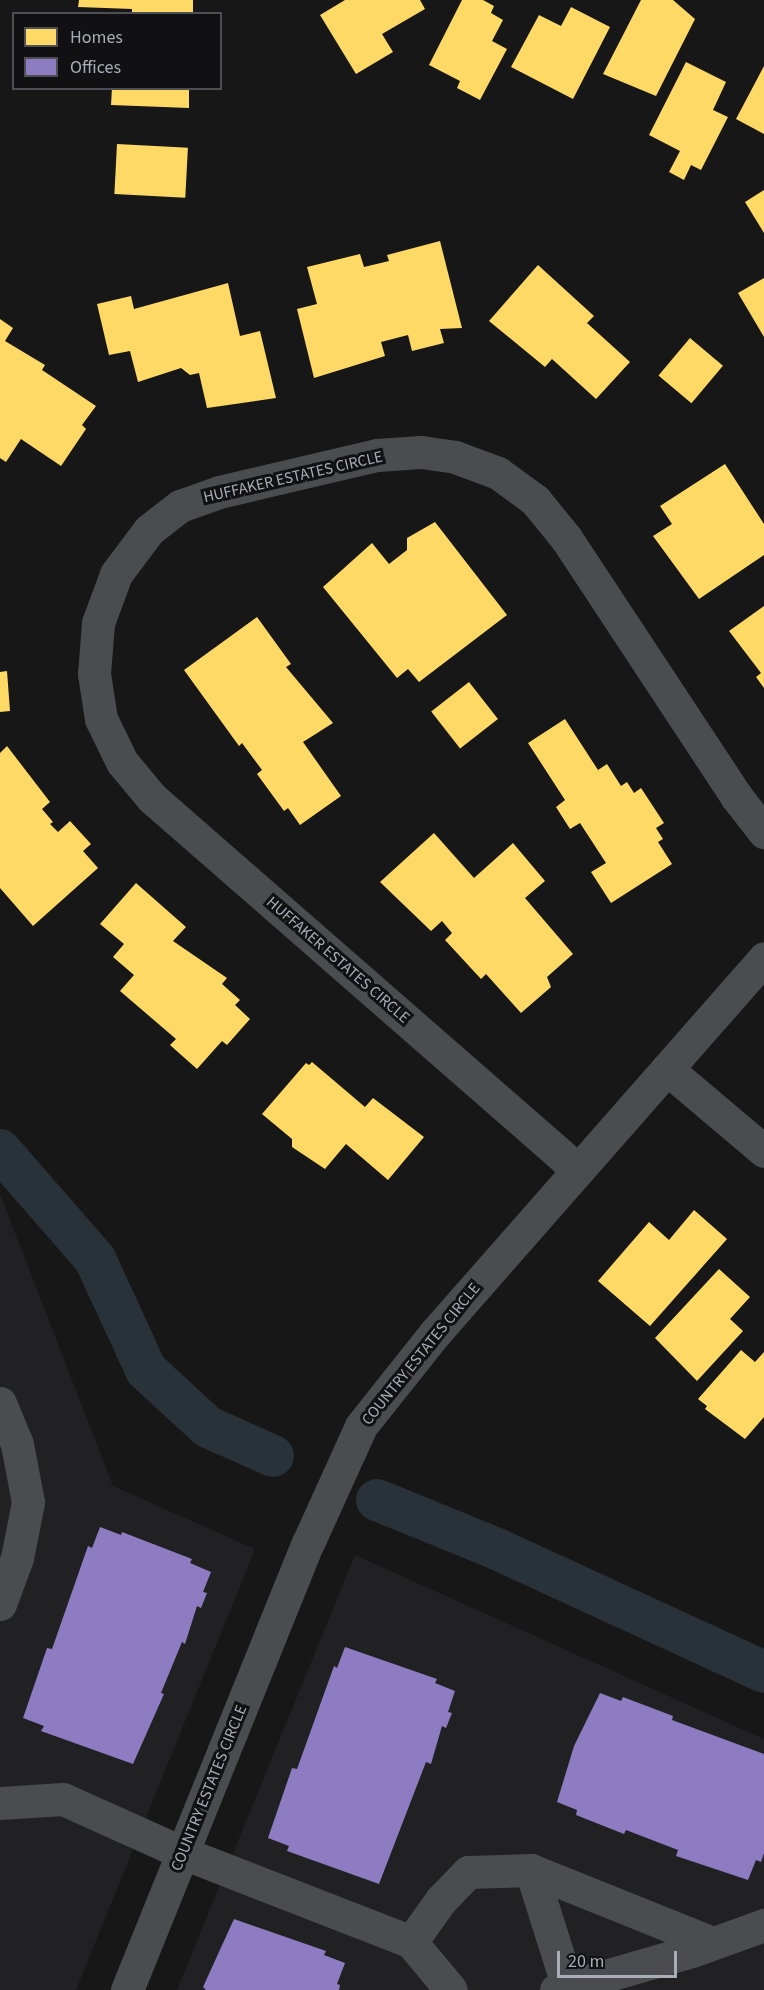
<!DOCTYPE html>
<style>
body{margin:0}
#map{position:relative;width:764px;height:1990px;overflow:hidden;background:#171717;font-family:"Source Sans 3",sans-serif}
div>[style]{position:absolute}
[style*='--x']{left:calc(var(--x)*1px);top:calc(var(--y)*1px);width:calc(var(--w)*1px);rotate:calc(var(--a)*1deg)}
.built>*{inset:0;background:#212123}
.homes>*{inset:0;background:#ffd966;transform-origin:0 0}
.offices>*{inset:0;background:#8e7cc3}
.canal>*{height:42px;margin:-21px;padding:0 21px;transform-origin:21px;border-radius:21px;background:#2a3239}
.minor>*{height:33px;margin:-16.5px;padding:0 16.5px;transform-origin:16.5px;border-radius:16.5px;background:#4b4c50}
span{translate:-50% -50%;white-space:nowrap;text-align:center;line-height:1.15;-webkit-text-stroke:6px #111113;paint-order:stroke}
.street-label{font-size:16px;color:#a8adb8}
.legend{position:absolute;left:12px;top:12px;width:210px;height:78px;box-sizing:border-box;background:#111113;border:2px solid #4d4f55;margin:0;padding:8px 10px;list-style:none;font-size:18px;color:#a8adb8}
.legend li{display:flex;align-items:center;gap:12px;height:30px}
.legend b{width:30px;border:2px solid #4d4f55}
.scale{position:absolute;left:557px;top:1951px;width:120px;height:27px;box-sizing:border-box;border:3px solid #a8adb8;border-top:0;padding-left:8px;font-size:18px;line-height:21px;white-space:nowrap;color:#a8adb8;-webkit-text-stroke:4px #111113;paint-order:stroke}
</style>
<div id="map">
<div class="built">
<div style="clip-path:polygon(0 1194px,113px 1486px,255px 1549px,76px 1990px,0 1990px)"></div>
<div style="clip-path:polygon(355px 1555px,764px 1739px,764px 1990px,177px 1990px)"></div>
</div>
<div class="homes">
<div style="clip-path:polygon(79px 0,193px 0,193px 14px,132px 14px,132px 9px,78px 7px)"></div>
<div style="clip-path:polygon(345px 0,420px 0,425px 9px,382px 34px,393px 52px,356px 74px,320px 15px)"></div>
<div style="clip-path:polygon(462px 0,483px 0,494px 6px,491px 13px,503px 20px,492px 41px,507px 49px,480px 100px,457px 88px,460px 81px,429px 65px)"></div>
<div style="clip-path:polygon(641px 0,673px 0,695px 19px,656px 96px,603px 74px)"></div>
<div style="clip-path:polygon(571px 7px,610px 27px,573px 99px,511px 67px,539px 15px,561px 26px)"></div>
<div style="clip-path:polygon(686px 62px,726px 82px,713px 110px,728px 117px,701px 170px,691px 165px,684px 180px,669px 172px,680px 151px,649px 135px)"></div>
<div style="clip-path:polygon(764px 66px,764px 134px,736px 119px)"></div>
<div style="clip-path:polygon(112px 88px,189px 88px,189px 108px,111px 105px)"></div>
<div style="left:117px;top:144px;width:71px;height:50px;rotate:3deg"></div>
<div style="clip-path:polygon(764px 190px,764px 233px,745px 202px)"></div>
<div style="clip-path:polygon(440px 241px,462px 328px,440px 329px,444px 343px,412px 351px,408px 335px,381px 342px,385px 356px,314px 378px,297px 309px,317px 304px,307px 267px,360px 254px,364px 267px,389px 261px,387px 255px)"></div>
<div style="clip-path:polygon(538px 265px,594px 316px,587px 323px,630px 362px,596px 399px,552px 359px,545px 367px,489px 321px)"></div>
<div style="clip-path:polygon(764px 278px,764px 337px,738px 293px)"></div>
<div style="clip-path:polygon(228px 283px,240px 336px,260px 331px,276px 398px,207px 408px,199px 373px,190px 375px,181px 368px,138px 382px,130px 351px,109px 355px,97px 304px,131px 296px,134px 309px)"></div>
<div style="clip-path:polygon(0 319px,13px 328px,5px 341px,45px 365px,42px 370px,96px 406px,82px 425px,86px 429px,61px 466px,21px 439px,6px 462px,0 458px)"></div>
<div style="left:690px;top:338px;width:43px;height:49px;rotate:40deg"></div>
<div style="clip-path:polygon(725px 464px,764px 524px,764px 555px,699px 599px,653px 536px,672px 524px,660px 506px)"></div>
<div style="clip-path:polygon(435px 522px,507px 615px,419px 682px,408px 669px,397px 678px,323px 587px,372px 543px,389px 564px,407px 550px,407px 538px)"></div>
<div style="clip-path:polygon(764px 606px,764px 688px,756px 677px,761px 673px,729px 631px)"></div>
<div style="clip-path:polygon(257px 617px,291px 664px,286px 667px,333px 723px,303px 742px,341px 796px,300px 825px,288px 808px,284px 811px,257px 774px,262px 770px,242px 743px,239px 746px,184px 670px)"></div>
<div style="clip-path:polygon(7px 671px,10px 711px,0 712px,0 672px)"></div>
<div style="left:469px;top:682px;width:47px;height:48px;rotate:52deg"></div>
<div style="clip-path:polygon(565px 719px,598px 770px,607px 764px,621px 786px,627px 782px,634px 793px,641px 788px,664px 823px,656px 828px,663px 839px,658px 842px,672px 864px,611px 903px,591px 872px,606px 863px,580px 823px,570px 829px,556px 807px,565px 800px,528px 743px)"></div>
<div style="clip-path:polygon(7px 746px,50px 802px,42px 809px,53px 822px,50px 824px,58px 832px,70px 821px,91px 844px,83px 851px,98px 868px,33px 926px,0 888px,0 753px)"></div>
<div style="clip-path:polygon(434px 833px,474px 878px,513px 843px,545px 881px,525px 898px,573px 954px,547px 977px,551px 987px,521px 1013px,486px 974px,481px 979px,445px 940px,452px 933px,442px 921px,431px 931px,380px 882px)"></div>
<div style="clip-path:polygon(136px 883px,186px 927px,173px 941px,227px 978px,222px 984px,240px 1000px,235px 1005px,250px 1019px,227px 1045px,222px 1041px,197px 1069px,170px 1045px,176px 1039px,120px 991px,134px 975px,113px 957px,124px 944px,100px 924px)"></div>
<div style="clip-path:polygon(312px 1062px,365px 1107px,373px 1098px,424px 1137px,388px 1180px,346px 1144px,325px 1169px,292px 1147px,292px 1139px,262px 1114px,306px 1063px,309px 1065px)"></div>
<div style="clip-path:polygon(694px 1210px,727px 1239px,650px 1326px,598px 1281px,649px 1222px,669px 1240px)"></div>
<div style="clip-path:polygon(719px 1269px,750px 1297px,730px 1319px,743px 1331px,697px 1381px,655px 1338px)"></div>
<div style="clip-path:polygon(741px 1350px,755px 1362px,764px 1352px,764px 1417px,745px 1439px,705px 1409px,707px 1406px,698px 1399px)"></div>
</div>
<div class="offices">
<div style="clip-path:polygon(100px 1527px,121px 1535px,122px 1532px,192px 1559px,190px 1563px,211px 1572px,203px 1592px,207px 1593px,201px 1608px,197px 1606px,185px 1644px,182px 1642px,161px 1693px,164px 1694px,133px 1764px,41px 1731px,44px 1726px,23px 1718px,47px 1648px,52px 1649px,88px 1546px,92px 1548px)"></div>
<div style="clip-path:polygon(345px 1647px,437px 1679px,435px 1683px,455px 1691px,448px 1712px,452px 1713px,446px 1728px,442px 1726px,431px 1764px,426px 1762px,379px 1884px,287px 1851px,289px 1846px,268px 1838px,292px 1768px,297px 1769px,334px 1666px,337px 1668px)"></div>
<div style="clip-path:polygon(600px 1693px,621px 1701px,623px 1697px,673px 1716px,672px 1720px,764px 1754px,764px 1853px,761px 1862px,756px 1860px,748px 1880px,676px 1856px,678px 1850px,626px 1830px,624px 1834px,576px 1815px,577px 1810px,557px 1802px,574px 1746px)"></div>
<div style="clip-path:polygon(234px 1919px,326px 1951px,324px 1955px,345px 1963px,337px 1984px,340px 1985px,339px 1990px,206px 1990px,203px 1987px)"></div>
</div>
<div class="canal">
<div style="--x:0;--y:1150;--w:145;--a:48.9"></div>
<div style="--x:95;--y:1259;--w:122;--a:65.3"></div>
<div style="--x:146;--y:1370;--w:84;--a:42.6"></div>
<div style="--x:208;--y:1427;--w:71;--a:24"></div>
<div style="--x:377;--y:1500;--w:130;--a:22.2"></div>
<div style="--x:497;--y:1549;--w:294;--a:24.7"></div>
</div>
<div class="minor">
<div style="--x:667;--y:1069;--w:127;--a:40.2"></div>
<div style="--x:578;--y:1170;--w:566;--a:-138.87"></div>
<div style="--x:152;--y:798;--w:47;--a:-129.8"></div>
<div style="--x:122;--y:762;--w:48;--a:-116"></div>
<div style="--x:101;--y:719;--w:46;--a:-98.8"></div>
<div style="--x:94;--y:674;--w:51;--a:-85.5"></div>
<div style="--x:98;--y:623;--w:52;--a:-69.8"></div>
<div style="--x:116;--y:574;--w:55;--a:-53.1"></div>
<div style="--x:149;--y:530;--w:39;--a:-38"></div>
<div style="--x:180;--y:506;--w:41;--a:-19.7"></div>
<div style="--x:219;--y:492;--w:162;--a:-13.2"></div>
<div style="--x:377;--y:455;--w:44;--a:-3.9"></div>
<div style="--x:421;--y:452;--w:34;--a:8"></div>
<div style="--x:455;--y:457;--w:46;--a:20.4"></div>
<div style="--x:498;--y:473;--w:46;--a:36.1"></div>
<div style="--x:535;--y:500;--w:49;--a:50.8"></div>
<div style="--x:566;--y:538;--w:309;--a:56.6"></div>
<div style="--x:736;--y:796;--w:46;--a:52.1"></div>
<div style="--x:0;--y:1403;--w:44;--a:67.5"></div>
<div style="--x:17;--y:1444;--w:59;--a:79.3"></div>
<div style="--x:28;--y:1502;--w:57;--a:101.1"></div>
<div style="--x:17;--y:1558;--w:49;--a:110.3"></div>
<div style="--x:0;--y:1803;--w:63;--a:-3.6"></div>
<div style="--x:63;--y:1799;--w:132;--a:24.2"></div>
<div style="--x:183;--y:1853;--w:245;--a:21.3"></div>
<div style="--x:411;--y:1942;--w:62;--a:50.2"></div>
<div style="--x:531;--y:1870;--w:123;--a:72.5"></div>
<div style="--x:411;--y:1942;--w:52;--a:-54.5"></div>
<div style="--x:441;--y:1900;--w:39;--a:-46"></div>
<div style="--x:468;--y:1872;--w:63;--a:-1.8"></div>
<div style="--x:531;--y:1870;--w:196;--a:21.9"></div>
<div style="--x:127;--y:1990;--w:482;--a:-68"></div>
<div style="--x:308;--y:1543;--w:128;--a:-65.6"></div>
<div style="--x:361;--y:1426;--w:119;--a:-51.5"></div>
<div style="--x:435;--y:1333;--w:499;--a:-48.7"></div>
<div style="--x:556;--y:1990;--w:141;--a:-16"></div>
<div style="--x:692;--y:1951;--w:77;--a:-19.9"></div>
</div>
<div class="street-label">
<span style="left:293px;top:477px;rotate:-13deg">HUFFAKER ESTATES CIRCLE</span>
<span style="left:338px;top:960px;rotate:41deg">HUFFAKER ESTATES CIRCLE</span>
<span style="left:421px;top:1354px;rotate:-51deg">COUNTRY ESTATES CIRCLE</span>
<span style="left:209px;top:1788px;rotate:-68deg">COUNTRY ESTATES CIRCLE</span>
</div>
<ul class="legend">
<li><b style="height:16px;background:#ffd966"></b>Homes</li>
<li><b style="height:16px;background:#8e7cc3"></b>Offices</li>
</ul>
<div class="scale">20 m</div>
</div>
